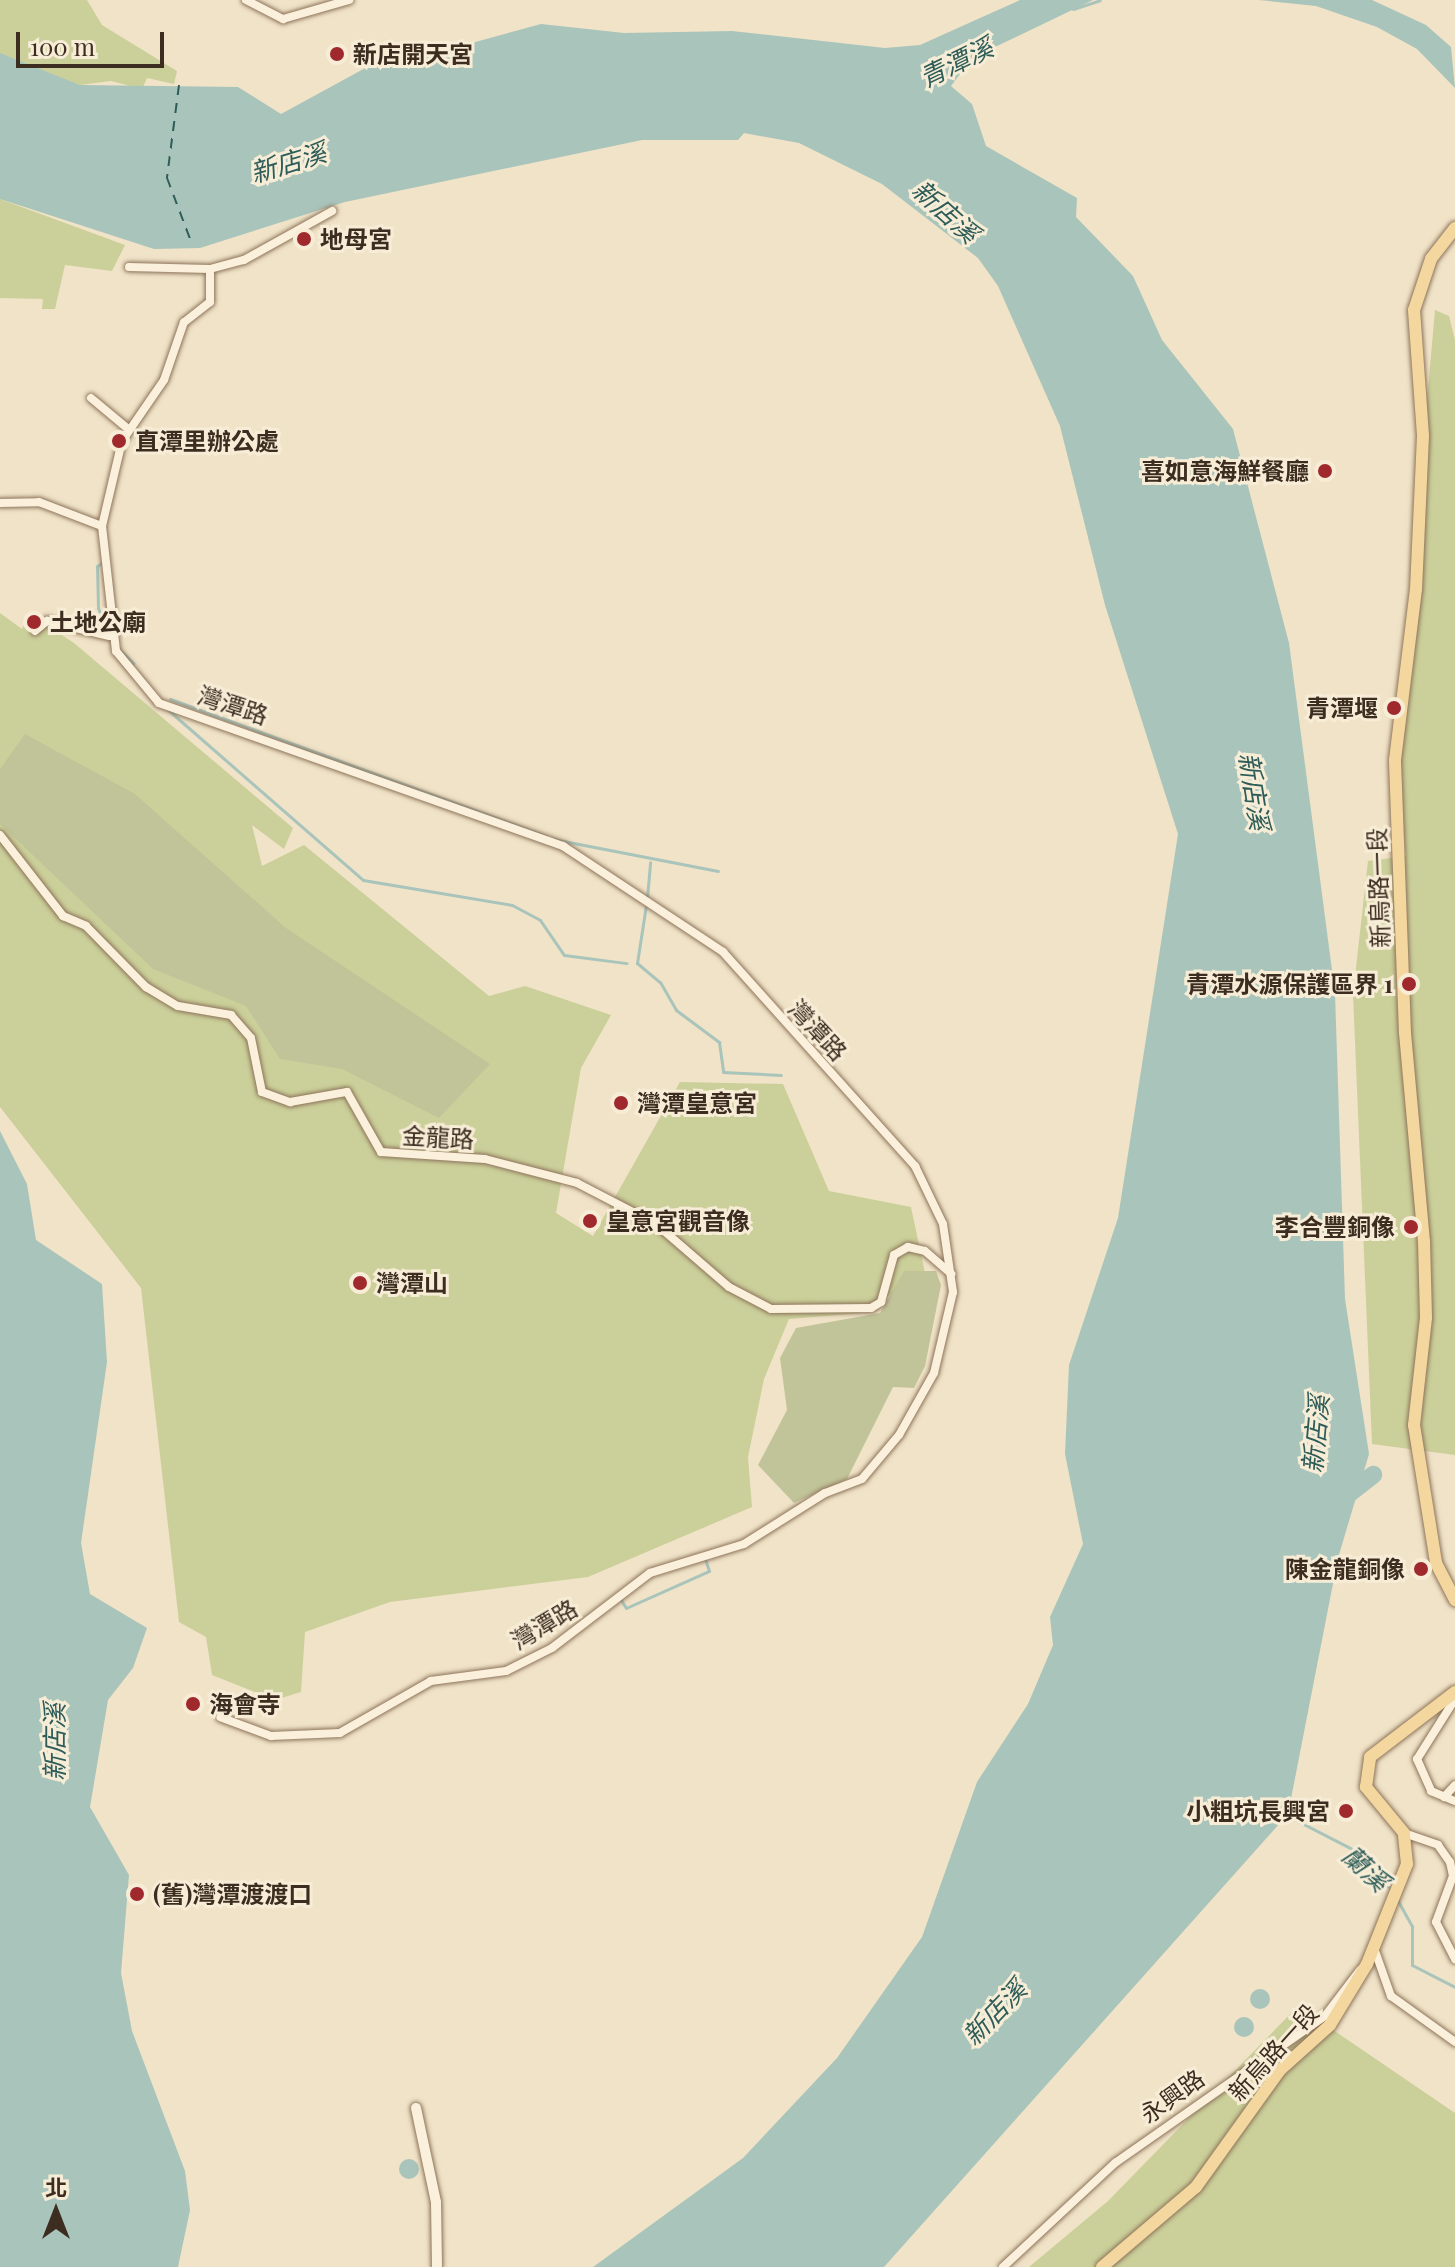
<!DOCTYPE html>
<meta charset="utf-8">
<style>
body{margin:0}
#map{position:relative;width:1455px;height:2267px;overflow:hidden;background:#f0e3c7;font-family:"Playfair Display","Noto Sans TC",serif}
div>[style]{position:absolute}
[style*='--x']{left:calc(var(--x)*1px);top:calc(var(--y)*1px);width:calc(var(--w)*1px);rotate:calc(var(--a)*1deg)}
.green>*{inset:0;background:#cbd09a}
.cemetery>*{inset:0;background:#c1c499}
.water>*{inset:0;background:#a9c4bb}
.round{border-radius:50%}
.stream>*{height:3px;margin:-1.5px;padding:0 1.5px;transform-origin:1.5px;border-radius:1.5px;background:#a9c4bb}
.river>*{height:18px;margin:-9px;padding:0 9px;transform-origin:9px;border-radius:9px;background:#a9c4bb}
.ferry>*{height:2px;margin-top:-1px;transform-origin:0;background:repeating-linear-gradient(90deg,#2e5d59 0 10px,transparent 0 18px)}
.roads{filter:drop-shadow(0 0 2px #8d745b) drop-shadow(0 0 2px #8d745b)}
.minor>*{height:8px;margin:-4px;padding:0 4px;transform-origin:4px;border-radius:4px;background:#faf0db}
.tertiary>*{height:10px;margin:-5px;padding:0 5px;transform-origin:5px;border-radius:5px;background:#faf0db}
.primary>*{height:12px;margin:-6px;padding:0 6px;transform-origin:6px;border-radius:6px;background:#f4d79f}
.dots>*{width:22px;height:22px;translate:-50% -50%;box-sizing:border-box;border:4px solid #f7edd7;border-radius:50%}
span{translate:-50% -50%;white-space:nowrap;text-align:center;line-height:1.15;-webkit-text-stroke:6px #f7edd7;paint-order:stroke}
.poi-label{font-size:24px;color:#3d2d20;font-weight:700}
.left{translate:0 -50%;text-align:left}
.right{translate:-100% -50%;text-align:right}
.street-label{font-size:24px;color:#3d2d20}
.water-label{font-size:26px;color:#2e5d59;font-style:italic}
.north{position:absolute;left:16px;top:2171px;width:80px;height:80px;-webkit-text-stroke:6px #f7edd7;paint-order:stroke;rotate:0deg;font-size:22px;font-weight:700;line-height:32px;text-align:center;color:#3d2d20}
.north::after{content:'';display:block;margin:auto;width:28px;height:36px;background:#3d2d20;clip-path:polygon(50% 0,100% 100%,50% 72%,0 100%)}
.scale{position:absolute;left:16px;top:32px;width:148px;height:36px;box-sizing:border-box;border:4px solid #3d2d20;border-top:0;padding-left:10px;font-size:24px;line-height:28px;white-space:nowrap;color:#3d2d20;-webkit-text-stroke:6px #f7edd7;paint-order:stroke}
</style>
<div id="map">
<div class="green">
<div style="clip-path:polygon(0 0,87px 0,102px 25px,177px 71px,174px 84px,147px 78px,142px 89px,111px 81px,80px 85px,20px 67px,0 53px)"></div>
<div style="clip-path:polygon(0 199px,125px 245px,112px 271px,65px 265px,55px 309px,42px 309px,43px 299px,0 298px)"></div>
<div style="clip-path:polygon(1435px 310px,1449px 316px,1455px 340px,1455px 1455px,1372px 1444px,1353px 994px,1368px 861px,1406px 856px,1396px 750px)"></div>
<div style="clip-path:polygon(0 613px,22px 629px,30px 614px,74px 643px,293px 828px,284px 849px,252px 825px,262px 866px,304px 845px,489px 996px,525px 986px,611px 1015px,581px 1068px,556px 1213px,593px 1236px,680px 1082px,783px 1084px,829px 1191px,911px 1207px,925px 1273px,861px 1313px,789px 1319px,764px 1379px,748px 1457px,752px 1507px,588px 1577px,390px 1602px,305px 1632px,301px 1692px,275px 1700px,212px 1675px,206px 1637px,179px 1622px,141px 1288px,0 1107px)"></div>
<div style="clip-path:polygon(1298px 2006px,1455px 2113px,1455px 2267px,1029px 2267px,1108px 2201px)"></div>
</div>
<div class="cemetery">
<div style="clip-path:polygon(25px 734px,135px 794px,286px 928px,490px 1064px,439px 1118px,342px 1069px,280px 1059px,246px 1006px,153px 969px,0 824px,0 769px)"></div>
<div style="clip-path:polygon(904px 1271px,936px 1271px,941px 1285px,925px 1366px,914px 1388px,893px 1387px,847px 1479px,794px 1503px,758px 1465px,787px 1410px,780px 1358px,796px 1328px,880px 1313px)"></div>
</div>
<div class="water">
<div style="clip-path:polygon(1020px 0,1093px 0,972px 58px,951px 86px,972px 104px,986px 146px,1077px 198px,1076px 217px,1133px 276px,1162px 340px,1233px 429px,1289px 643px,1335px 993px,1345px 1299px,1369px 1454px,1338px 1558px,1288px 1814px,884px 2267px,593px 2267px,743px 2158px,837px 2058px,922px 1937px,977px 1782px,1028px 1704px,1053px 1645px,1050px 1617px,1083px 1544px,1065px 1454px,1069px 1365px,1118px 1218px,1178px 834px,1105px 605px,1060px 426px,998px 286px,978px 258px,882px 184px,799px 143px,744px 133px,738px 140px,642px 140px,345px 202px,200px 248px,154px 249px,0 199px,0 53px,80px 85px,238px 87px,281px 114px,380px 60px,399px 63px,541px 24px,624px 33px,732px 31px,885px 48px,920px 45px)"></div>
<div style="clip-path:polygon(1259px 0,1372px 0,1426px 25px,1451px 47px,1455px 88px,1417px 49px,1377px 27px,1316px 6px)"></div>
<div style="clip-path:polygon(0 1131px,27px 1184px,36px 1240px,102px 1284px,107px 1362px,81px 1543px,90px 1594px,147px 1628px,133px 1668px,108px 1700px,90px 1807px,129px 1875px,121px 1973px,132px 2031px,185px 2171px,190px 2210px,178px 2267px,0 2267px)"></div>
<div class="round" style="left:1250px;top:1989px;width:20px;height:20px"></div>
<div class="round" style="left:1234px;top:2017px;width:20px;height:20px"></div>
<div class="round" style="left:399px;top:2159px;width:20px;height:20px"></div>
</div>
<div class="stream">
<div style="--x:1073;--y:9;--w:28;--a:-18"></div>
<div style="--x:103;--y:562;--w:7;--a:146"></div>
<div style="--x:97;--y:566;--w:42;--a:88.6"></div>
<div style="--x:98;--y:608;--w:39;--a:67"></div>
<div style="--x:122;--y:652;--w:16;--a:45"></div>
<div style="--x:170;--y:699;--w:400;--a:20"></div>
<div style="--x:167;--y:709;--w:260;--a:41.1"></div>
<div style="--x:363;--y:880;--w:151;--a:9.5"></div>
<div style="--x:512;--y:905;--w:32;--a:28"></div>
<div style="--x:540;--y:920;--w:42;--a:55.6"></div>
<div style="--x:564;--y:955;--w:63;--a:7.4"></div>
<div style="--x:553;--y:839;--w:168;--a:11"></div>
<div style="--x:647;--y:898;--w:36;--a:-85"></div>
<div style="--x:646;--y:905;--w:59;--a:98.8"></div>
<div style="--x:637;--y:963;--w:30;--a:40"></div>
<div style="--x:660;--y:982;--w:32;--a:60"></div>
<div style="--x:676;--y:1010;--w:54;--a:36.7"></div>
<div style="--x:719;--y:1042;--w:30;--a:82"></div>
<div style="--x:723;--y:1072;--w:58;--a:3"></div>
<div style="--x:621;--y:1600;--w:9;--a:58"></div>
<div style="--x:626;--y:1608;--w:91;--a:-24"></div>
<div style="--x:709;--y:1571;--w:13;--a:-108"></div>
<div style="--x:1286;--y:1815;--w:79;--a:27.2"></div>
<div style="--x:1356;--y:1851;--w:53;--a:47.3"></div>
<div style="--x:1398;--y:1901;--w:29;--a:61"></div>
<div style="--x:1412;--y:1926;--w:39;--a:90"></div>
<div style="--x:1412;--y:1965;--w:48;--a:27.1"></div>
</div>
<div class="river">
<div style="--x:1341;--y:1500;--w:41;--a:-38"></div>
</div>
<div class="ferry">
<div style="--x:179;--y:85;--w:94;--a:97.4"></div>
<div style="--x:167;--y:178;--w:71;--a:69.3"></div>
</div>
<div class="roads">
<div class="minor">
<div style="--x:246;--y:0;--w:42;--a:27.2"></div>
<div style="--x:283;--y:19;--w:69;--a:-16.1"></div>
<div style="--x:129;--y:267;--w:81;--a:1.4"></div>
<div style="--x:210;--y:269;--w:35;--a:-15"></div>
<div style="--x:244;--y:260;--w:101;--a:-29.1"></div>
<div style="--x:210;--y:269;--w:33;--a:90"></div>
<div style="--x:210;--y:302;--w:33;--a:142"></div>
<div style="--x:184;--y:322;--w:61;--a:109"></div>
<div style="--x:164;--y:380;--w:74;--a:124.5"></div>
<div style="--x:122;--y:441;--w:87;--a:103.2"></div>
<div style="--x:102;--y:526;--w:126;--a:83.6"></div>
<div style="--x:116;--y:651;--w:67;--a:50.4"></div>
<div style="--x:159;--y:703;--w:429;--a:19.5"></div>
<div style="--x:563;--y:846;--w:192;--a:33.5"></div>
<div style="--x:723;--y:952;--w:288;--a:48.1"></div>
<div style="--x:915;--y:1166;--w:64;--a:64.2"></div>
<div style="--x:943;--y:1224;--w:69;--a:81.6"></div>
<div style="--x:953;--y:1292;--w:83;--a:103.2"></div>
<div style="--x:934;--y:1373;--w:71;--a:119.4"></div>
<div style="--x:899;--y:1435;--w:57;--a:130.1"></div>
<div style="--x:862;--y:1479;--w:40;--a:159"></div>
<div style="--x:825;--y:1493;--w:96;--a:147.8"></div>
<div style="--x:744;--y:1544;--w:98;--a:162.9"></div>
<div style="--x:650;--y:1573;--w:123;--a:142.6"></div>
<div style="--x:552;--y:1648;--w:51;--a:153.4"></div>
<div style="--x:506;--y:1671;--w:76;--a:172.4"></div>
<div style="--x:431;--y:1681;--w:105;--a:150.3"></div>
<div style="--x:340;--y:1733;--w:69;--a:177.5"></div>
<div style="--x:271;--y:1736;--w:54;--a:-159.6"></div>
<div style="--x:91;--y:398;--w:47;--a:39.8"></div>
<div style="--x:0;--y:503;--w:39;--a:-1"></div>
<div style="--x:39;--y:502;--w:67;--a:20.9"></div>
<div style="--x:35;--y:631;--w:16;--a:-40"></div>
<div style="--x:47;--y:621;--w:64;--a:13.6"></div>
<div style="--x:0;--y:835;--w:103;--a:52.1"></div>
<div style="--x:63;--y:916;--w:25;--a:23"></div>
<div style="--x:86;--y:926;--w:86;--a:45.5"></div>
<div style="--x:146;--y:987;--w:37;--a:31"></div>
<div style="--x:178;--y:1006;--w:54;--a:9.6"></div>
<div style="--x:231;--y:1015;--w:30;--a:49"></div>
<div style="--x:251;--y:1038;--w:55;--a:78.5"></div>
<div style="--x:262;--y:1092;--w:30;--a:20"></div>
<div style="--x:290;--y:1102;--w:58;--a:-10"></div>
<div style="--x:347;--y:1092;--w:69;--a:60.5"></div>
<div style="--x:381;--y:1152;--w:104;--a:3.9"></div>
<div style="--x:485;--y:1159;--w:95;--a:14.6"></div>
<div style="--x:577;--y:1183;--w:89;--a:27.4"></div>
<div style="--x:656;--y:1224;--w:96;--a:40.8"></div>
<div style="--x:729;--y:1287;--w:47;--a:27.6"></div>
<div style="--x:771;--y:1309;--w:100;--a:-0.6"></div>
<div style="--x:871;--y:1308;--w:12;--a:-31"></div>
<div style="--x:881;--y:1302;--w:49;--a:-74.5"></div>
<div style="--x:894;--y:1255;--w:16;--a:-30"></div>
<div style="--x:908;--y:1247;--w:17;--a:13"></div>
<div style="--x:925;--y:1251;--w:35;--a:41"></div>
<div style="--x:1455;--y:1699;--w:71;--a:122.3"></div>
<div style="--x:1417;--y:1759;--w:35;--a:66"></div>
<div style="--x:1431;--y:1791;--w:26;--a:23"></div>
<div style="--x:1444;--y:1797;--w:16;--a:-47"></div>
<div style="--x:1404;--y:1833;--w:36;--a:19"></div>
<div style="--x:1438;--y:1845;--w:21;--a:55"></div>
<div style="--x:1450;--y:1862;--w:14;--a:78"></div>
<div style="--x:1453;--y:1876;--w:49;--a:110.3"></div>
<div style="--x:1436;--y:1922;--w:42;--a:62.8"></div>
<div style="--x:1374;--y:1948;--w:51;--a:70.5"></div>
<div style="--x:1391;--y:1996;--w:79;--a:35.7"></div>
<div style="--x:1003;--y:2267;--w:153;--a:-42.9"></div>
<div style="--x:1115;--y:2163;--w:256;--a:-35"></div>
<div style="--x:1325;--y:2016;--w:58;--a:-52.7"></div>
</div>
<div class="tertiary">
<div style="--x:416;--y:2108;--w:96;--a:78"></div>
<div style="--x:436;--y:2202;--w:64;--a:89.1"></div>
</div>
<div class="primary">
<div style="--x:1455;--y:228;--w:39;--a:128"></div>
<div style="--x:1431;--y:259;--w:54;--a:108.4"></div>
<div style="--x:1414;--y:310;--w:126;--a:85.9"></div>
<div style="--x:1423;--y:436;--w:153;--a:92.6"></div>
<div style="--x:1416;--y:589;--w:173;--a:97"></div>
<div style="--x:1395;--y:761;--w:272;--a:87.9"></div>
<div style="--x:1405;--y:1033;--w:209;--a:84.8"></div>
<div style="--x:1424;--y:1241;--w:77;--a:88.5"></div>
<div style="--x:1426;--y:1318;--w:108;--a:96.4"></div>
<div style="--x:1414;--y:1425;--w:140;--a:80.9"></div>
<div style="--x:1436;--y:1563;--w:42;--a:62.8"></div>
<div style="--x:1102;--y:2267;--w:123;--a:-40.4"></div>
<div style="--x:1196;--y:2187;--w:144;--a:-54.3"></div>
<div style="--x:1280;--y:2070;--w:67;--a:-42"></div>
<div style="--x:1330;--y:2025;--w:71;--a:-58.8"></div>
<div style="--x:1367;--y:1964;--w:108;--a:-68.2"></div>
<div style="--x:1407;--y:1864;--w:31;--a:-96"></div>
<div style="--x:1404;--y:1833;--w:60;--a:-129.6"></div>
<div style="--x:1366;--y:1787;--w:30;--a:-82"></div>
<div style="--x:1370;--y:1757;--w:107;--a:-37.4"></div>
</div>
</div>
<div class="dots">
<div style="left:337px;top:54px;background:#9f292d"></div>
<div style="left:304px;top:239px;background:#9f292d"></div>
<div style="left:119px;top:441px;background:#9f292d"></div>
<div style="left:1325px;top:471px;background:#9f292d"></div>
<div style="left:34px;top:622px;background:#9f292d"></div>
<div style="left:1394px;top:708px;background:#9f292d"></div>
<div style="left:1409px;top:984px;background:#9f292d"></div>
<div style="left:621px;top:1103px;background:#9f292d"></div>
<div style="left:590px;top:1221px;background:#9f292d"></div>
<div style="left:1411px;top:1227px;background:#9f292d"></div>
<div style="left:360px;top:1283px;background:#9f292d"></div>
<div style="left:1421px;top:1569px;background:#9f292d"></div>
<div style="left:193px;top:1704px;background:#9f292d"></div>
<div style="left:1346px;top:1811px;background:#9f292d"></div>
<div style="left:137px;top:1894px;background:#9f292d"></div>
</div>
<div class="poi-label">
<span class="left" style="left:353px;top:54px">新店開天宮</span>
<span class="left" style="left:320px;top:239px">地母宮</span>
<span class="left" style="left:135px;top:441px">直潭里辦公處</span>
<span class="right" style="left:1309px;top:471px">喜如意海鮮餐廳</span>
<span class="left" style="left:50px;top:622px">土地公廟</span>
<span class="right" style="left:1378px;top:708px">青潭堰</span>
<span class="right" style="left:1393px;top:984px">青潭水源保護區界 1</span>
<span class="left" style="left:637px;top:1103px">灣潭皇意宮</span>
<span class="left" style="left:606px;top:1221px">皇意宮觀音像</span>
<span class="right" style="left:1395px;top:1227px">李合豐銅像</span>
<span class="left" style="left:376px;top:1283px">灣潭山</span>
<span class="right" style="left:1405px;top:1569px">陳金龍銅像</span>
<span class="left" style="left:209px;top:1704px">海會寺</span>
<span class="right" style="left:1330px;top:1811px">小粗坑長興宮</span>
<span class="left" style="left:153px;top:1894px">(舊)灣潭渡渡口</span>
</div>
<div class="street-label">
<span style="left:233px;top:705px;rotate:18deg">灣潭路</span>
<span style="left:1378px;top:888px;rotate:-92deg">新烏路一段</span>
<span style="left:818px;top:1030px;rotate:47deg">灣潭路</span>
<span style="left:438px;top:1137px;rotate:3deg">金龍路</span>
<span style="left:544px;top:1624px;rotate:-31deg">灣潭路</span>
<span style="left:1273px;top:2052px;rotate:-48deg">新烏路一段</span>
<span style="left:1172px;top:2096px;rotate:-36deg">永興路</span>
</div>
<div class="water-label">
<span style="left:956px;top:62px;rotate:-26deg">青潭溪</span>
<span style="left:288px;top:162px;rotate:-17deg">新店溪</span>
<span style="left:946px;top:211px;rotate:42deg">新店溪</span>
<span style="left:1255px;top:791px;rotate:81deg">新店溪</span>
<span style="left:1315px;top:1434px;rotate:-85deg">新店溪</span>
<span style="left:54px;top:1742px;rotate:-90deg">新店溪</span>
<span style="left:1366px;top:1868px;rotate:43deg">蘭溪</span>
<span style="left:994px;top:2012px;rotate:-46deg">新店溪</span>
</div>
<div class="north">北</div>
<div class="scale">100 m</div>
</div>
